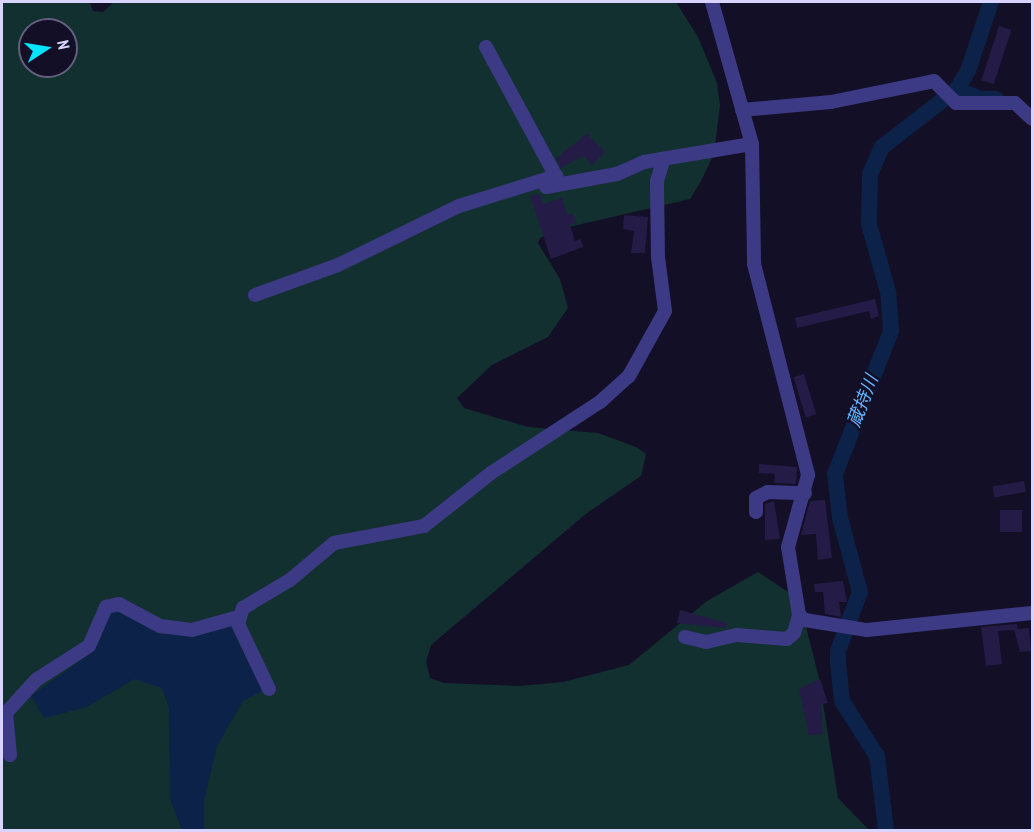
<!DOCTYPE html>
<meta charset="utf-8">
<style>
body{margin:0}
#map{position:relative;width:1034px;height:832px;overflow:hidden;background:#130f26;font-family:"PT Sans Narrow","Noto Sans JP",sans-serif}
div>[style]{position:absolute}
[style*='--x']{left:calc(var(--x)*1px);top:calc(var(--y)*1px);width:calc(var(--w)*1px);rotate:calc(var(--a)*1deg)}
.green>*{inset:0;background:#12302f}
.water>*{inset:0;background:#0c2248}
.river>*{height:16px;margin:-8px;padding:0 8px;transform-origin:8px;border-radius:8px;background:#0c2248}
.building>*{inset:0;background:#241b47;transform-origin:0 0}
.minor>*{height:14px;margin:-7px;padding:0 7px;transform-origin:7px;border-radius:7px;background:#3d3a85}
span{translate:-50% -50%;white-space:nowrap;text-align:center;line-height:1.15;-webkit-text-stroke:5px #130f26;paint-order:stroke}
.water-label{font-size:18px;color:#62b6ff;font-style:italic}
.frame{position:absolute;inset:0;border:3px solid #d9d4ff;pointer-events:none}
.north{position:absolute;left:18px;top:18px;width:60px;height:60px;box-sizing:border-box;background:#130f26;border:2px solid #625e7d;border-radius:50%;rotate:78deg;font-size:16px;font-weight:700;line-height:24px;text-align:center;color:#d9d4ff}
.north::after{content:'';display:block;margin:auto;width:21px;height:27px;background:#00e5ff;clip-path:polygon(50% 0,100% 100%,50% 72%,0 100%)}
</style>
<div id="map">
<div class="green">
<div style="clip-path:polygon(evenodd,2px 2px,90px 2px,93px 11px,103px 12px,114px 2px,676px 2px,698px 37px,717px 83px,720px 105px,714px 154px,701px 181px,690px 199px,556px 230px,540px 238px,538px 243px,560px 279px,568px 308px,548px 337px,492px 365px,457px 398px,464px 408px,528px 427px,598px 433px,636px 447px,646px 454px,641px 476px,587px 513px,431px 645px,426px 662px,430px 678px,444px 683px,520px 686px,563px 682px,629px 665px,707px 601px,758px 572px,799px 599px,819px 678px,838px 798px,869px 830px,2px 830px,2px 2px,30px 30px,66px 30px,66px 66px,30px 66px,30px 30px)"></div>
</div>
<div class="water">
<div style="clip-path:polygon(115px 607px,151px 626px,232px 624px,263px 691px,243px 701px,217px 746px,204px 801px,204px 830px,182px 830px,170px 799px,169px 708px,162px 688px,134px 679px,87px 707px,44px 718px,31px 696px,90px 654px,102px 636px,101px 617px)"></div>
</div>
<div class="river">
<div style="--x:957;--y:89;--w:25;--a:23"></div>
<div style="--x:980;--y:99;--w:16;--a:0"></div>
<div style="--x:886;--y:830;--w:75;--a:-96.9"></div>
<div style="--x:877;--y:756;--w:65;--a:-122.5"></div>
<div style="--x:842;--y:701;--w:36;--a:-96"></div>
<div style="--x:838;--y:665;--w:14;--a:-90"></div>
<div style="--x:838;--y:651;--w:63;--a:-69.6"></div>
<div style="--x:860;--y:592;--w:77;--a:-105.1"></div>
<div style="--x:840;--y:518;--w:44;--a:-96.5"></div>
<div style="--x:835;--y:474;--w:154;--a:-68.6"></div>
<div style="--x:891;--y:331;--w:39;--a:-94"></div>
<div style="--x:888;--y:292;--w:71;--a:-105.6"></div>
<div style="--x:869;--y:224;--w:50;--a:-88.9"></div>
<div style="--x:870;--y:174;--w:30;--a:-66"></div>
<div style="--x:882;--y:147;--w:95;--a:-37.7"></div>
<div style="--x:957;--y:89;--w:21;--a:-59"></div>
<div style="--x:968;--y:71;--w:73;--a:-71.6"></div>
</div>
<div class="building">
<div style="left:999px;top:26px;width:13px;height:57px;rotate:18deg"></div>
<div style="clip-path:polygon(587px 134px,605px 152px,592px 165px,583px 156px,561px 168px,556px 158px)"></div>
<div style="clip-path:polygon(540px 194px,543px 204px,562px 198px,567px 215px,573px 214px,576px 223px,570px 224px,575px 241px,581px 239px,583px 247px,551px 259px,530px 196px)"></div>
<div style="clip-path:polygon(624px 215px,648px 217px,645px 253px,631px 253px,634px 231px,623px 229px)"></div>
<div style="clip-path:polygon(875px 299px,879px 316px,871px 319px,869px 311px,797px 328px,795px 318px)"></div>
<div style="left:804px;top:374px;width:42px;height:11px;rotate:73deg"></div>
<div style="clip-path:polygon(759px 464px,797px 467px,796px 484px,774px 483px,775px 474px,759px 473px)"></div>
<div style="left:1024px;top:481px;width:11px;height:32px;rotate:80deg"></div>
<div style="clip-path:polygon(825px 500px,832px 558px,818px 560px,816px 534px,801px 535px,810px 501px)"></div>
<div style="clip-path:polygon(774px 501px,780px 539px,765px 540px,765px 504px)"></div>
<div style="left:1000px;top:510px;width:22px;height:22px"></div>
<div style="clip-path:polygon(843px 581px,847px 602px,839px 602px,841px 617px,825px 614px,823px 592px,815px 592px,814px 584px)"></div>
<div style="clip-path:polygon(680px 610px,727px 623px,726px 628px,677px 623px)"></div>
<div style="clip-path:polygon(1017px 624px,1018px 629px,1029px 628px,1031px 651px,1020px 652px,1014px 630px,998px 631px,1002px 664px,986px 666px,981px 627px)"></div>
<div style="clip-path:polygon(820px 679px,828px 703px,821px 704px,823px 734px,809px 735px,799px 689px)"></div>
</div>
<div class="minor">
<div style="--x:712;--y:2;--w:148;--a:74.3"></div>
<div style="--x:752;--y:144;--w:120;--a:89"></div>
<div style="--x:754;--y:264;--w:218;--a:75.6"></div>
<div style="--x:808;--y:475;--w:75;--a:105.5"></div>
<div style="--x:788;--y:547;--w:69;--a:80.8"></div>
<div style="--x:799;--y:615;--w:8;--a:40"></div>
<div style="--x:805;--y:620;--w:63;--a:9.2"></div>
<div style="--x:867;--y:630;--w:166;--a:-5.9"></div>
<div style="--x:486;--y:47;--w:153;--a:61.6"></div>
<div style="--x:742;--y:110;--w:89;--a:-5.1"></div>
<div style="--x:831;--y:102;--w:105;--a:-11.5"></div>
<div style="--x:934;--y:81;--w:31;--a:45"></div>
<div style="--x:956;--y:103;--w:59;--a:0"></div>
<div style="--x:1015;--y:103;--w:23;--a:43"></div>
<div style="--x:546;--y:187;--w:72;--a:-10.4"></div>
<div style="--x:617;--y:174;--w:30;--a:-24"></div>
<div style="--x:644;--y:162;--w:109;--a:-9.5"></div>
<div style="--x:255;--y:295;--w:88;--a:-19.9"></div>
<div style="--x:338;--y:265;--w:135;--a:-26"></div>
<div style="--x:459;--y:206;--w:102;--a:-17.2"></div>
<div style="--x:756;--y:512;--w:14;--a:-90"></div>
<div style="--x:756;--y:498;--w:13;--a:-27"></div>
<div style="--x:768;--y:492;--w:37;--a:2"></div>
<div style="--x:685;--y:637;--w:22;--a:13"></div>
<div style="--x:706;--y:642;--w:32;--a:-13"></div>
<div style="--x:737;--y:635;--w:50;--a:4.6"></div>
<div style="--x:787;--y:639;--w:9;--a:-41"></div>
<div style="--x:794;--y:633;--w:19;--a:-74"></div>
<div style="--x:269;--y:689;--w:72;--a:-115.5"></div>
<div style="--x:238;--y:624;--w:17;--a:-73"></div>
<div style="--x:243;--y:608;--w:55;--a:-30.8"></div>
<div style="--x:290;--y:580;--w:57;--a:-40.1"></div>
<div style="--x:334;--y:543;--w:92;--a:-10.7"></div>
<div style="--x:424;--y:526;--w:85;--a:-38.3"></div>
<div style="--x:491;--y:473;--w:130;--a:-33.1"></div>
<div style="--x:600;--y:402;--w:39;--a:-42"></div>
<div style="--x:629;--y:376;--w:74;--a:-61"></div>
<div style="--x:665;--y:311;--w:54;--a:-97.4"></div>
<div style="--x:658;--y:257;--w:76;--a:-90.8"></div>
<div style="--x:657;--y:181;--w:21;--a:-73"></div>
<div style="--x:2;--y:742;--w:15;--a:58"></div>
<div style="--x:10;--y:755;--w:42;--a:-95.4"></div>
<div style="--x:6;--y:713;--w:45;--a:-47.7"></div>
<div style="--x:36;--y:680;--w:63;--a:-32.7"></div>
<div style="--x:89;--y:646;--w:43;--a:-66.4"></div>
<div style="--x:106;--y:607;--w:13;--a:-13"></div>
<div style="--x:119;--y:604;--w:47;--a:28.2"></div>
<div style="--x:160;--y:626;--w:32;--a:7"></div>
<div style="--x:192;--y:630;--w:48;--a:-15.8"></div>
</div>
<div class="water-label">
<span style="left:863px;top:401px;rotate:-69deg">蔵持川</span>
</div>
<div class="frame"></div>
<div class="north">N</div>
</div>
